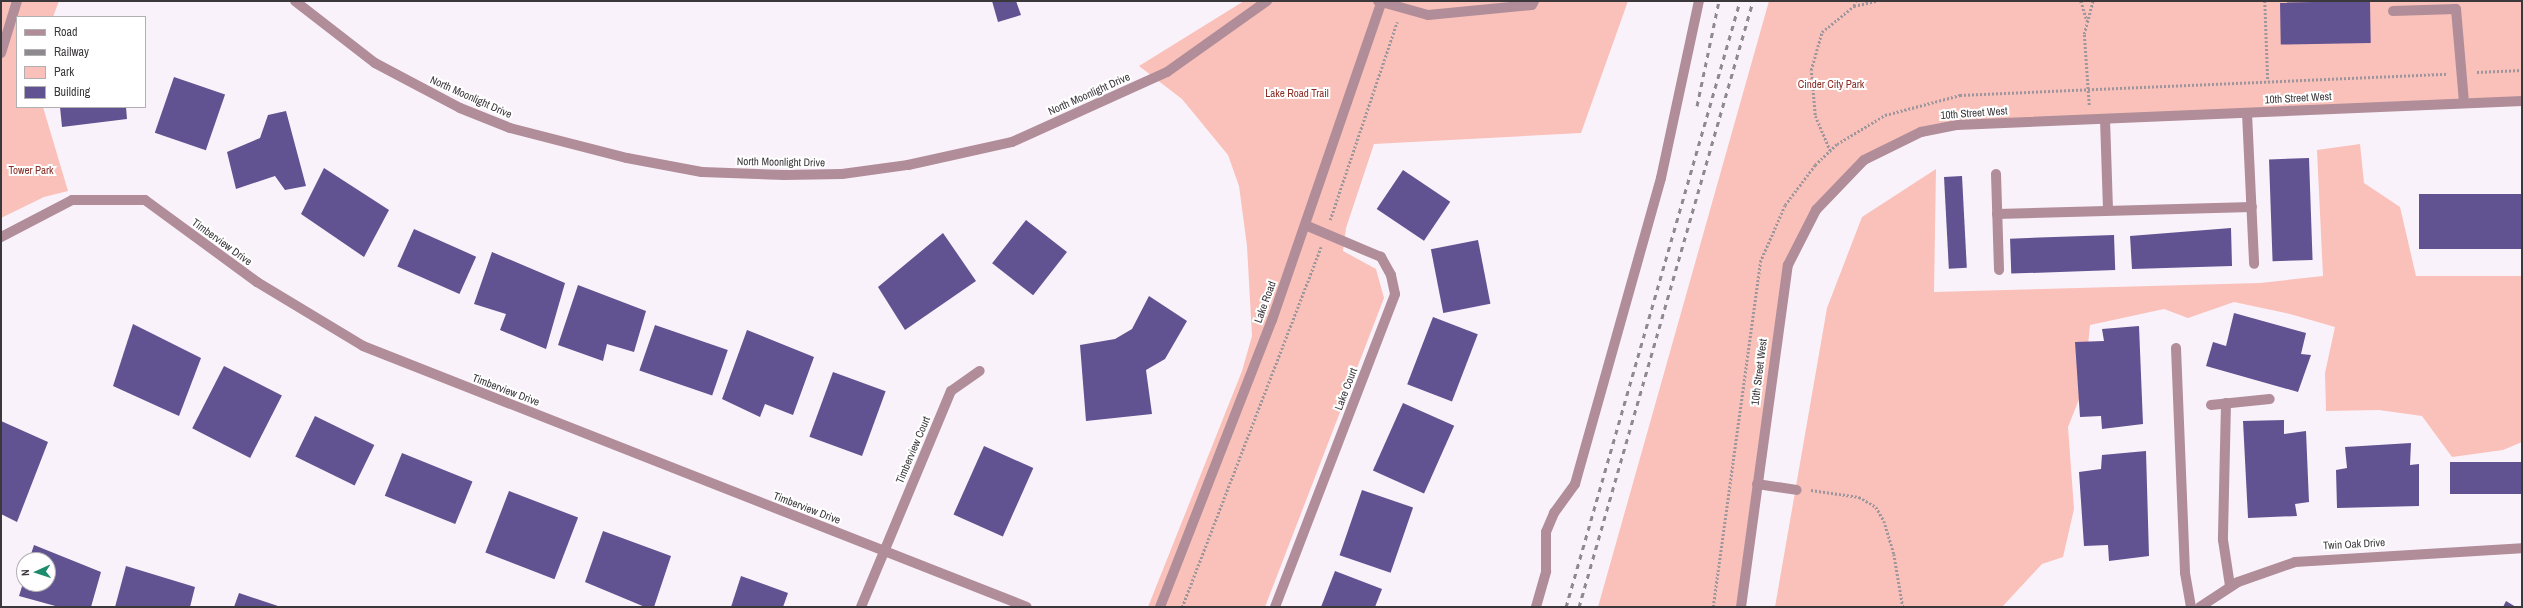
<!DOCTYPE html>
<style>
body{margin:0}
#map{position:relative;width:2523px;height:608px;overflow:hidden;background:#faf2fa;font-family:"Archivo Narrow",sans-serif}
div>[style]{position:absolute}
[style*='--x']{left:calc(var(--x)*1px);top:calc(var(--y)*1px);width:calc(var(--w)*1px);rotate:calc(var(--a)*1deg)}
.green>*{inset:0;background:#f9c1b9}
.building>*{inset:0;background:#615291;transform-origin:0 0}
.path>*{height:2.5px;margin-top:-1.25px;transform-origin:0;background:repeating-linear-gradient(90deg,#9d979d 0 2px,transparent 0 4px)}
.minor>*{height:10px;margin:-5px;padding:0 5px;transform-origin:5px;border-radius:5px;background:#b08d99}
.rail>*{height:3px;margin-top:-1.5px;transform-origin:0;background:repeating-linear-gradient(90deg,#8e898e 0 5px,transparent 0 10px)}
span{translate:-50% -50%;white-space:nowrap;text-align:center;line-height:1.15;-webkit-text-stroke:4px #fff;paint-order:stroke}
.park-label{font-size:11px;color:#8a2d26}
.street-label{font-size:11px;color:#3b383b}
.frame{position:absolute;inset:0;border:2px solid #3b383b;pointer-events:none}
.legend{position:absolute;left:16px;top:16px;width:130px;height:92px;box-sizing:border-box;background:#fff;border:1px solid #b1afb1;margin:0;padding:5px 7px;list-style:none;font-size:12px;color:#3b383b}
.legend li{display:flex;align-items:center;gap:8px;height:20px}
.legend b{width:20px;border:1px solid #b1afb1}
.north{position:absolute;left:16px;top:552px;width:40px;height:40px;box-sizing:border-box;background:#fff;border:1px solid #b1afb1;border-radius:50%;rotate:267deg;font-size:11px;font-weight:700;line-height:16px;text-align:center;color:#3b383b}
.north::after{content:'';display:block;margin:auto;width:14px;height:18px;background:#1d8c6c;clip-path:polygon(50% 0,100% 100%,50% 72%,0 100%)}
</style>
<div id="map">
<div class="green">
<div style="clip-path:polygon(1px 1px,59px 1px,53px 17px,17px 17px,17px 107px,43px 107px,68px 191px,44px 197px,1px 218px)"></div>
<div style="clip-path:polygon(1244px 1px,1628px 1px,1581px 133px,1374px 144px,1346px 228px,1343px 251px,1376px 269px,1384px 298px,1265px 607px,1148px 607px,1242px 371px,1252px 336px,1247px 246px,1239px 186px,1228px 155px,1182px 99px,1139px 66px)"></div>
<div style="clip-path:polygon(1769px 1px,2522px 1px,2522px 101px,1957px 125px,1883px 149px,1829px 192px,1795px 248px,1741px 607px,1598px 607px)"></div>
<div style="clip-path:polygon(2360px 144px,2364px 183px,2400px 207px,2416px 276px,2522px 276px,2522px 442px,2503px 450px,2452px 457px,2422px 416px,2379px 410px,2326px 411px,2325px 373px,2335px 327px,2290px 314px,2234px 302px,2188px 318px,2164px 309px,2090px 325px,2084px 387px,2068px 427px,2074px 509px,2063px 557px,2042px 564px,2002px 607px,1775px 607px,1827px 308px,1862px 217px,1936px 169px,1934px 292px,2260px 283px,2323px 276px,2317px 150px)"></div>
</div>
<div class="building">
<div style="clip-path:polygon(992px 1px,1016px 1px,1021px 15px,998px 22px)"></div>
<div style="left:2370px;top:1px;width:42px;height:90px;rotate:89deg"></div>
<div style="left:174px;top:77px;width:54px;height:59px;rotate:19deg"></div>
<div style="clip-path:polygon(60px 107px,126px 107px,127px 119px,62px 127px)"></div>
<div style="clip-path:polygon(286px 111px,306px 186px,285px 190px,275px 176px,236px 189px,227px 152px,260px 138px,268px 115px)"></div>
<div style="left:2309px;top:158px;width:102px;height:40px;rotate:88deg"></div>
<div style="clip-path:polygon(324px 168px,389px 210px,364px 257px,301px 214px)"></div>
<div style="left:1403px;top:170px;width:57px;height:47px;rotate:34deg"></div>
<div style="left:1962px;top:176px;width:92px;height:18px;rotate:87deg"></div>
<div style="left:2522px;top:194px;width:55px;height:103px;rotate:90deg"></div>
<div style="left:1026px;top:220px;width:52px;height:55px;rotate:38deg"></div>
<div style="clip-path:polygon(2231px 228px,2232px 266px,2132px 269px,2130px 236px)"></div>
<div style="left:414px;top:229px;width:68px;height:41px;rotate:24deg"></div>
<div style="clip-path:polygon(943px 233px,976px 281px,905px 330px,878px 287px)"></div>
<div style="left:2114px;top:235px;width:35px;height:104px;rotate:88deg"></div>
<div style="left:1478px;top:240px;width:65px;height:48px;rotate:79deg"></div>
<div style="clip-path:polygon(492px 252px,565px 283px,546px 349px,500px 330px,506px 314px,474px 304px)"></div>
<div style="clip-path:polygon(578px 285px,646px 311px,634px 352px,607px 344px,603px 361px,558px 345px)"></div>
<div style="clip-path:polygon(1149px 296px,1187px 321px,1165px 359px,1146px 370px,1152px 414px,1086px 421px,1080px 345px,1115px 339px,1132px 329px)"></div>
<div style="clip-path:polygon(2234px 313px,2306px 333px,2301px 354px,2311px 355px,2298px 392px,2206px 366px,2213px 342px,2226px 346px)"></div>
<div style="left:1433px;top:317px;width:48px;height:72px;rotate:21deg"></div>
<div style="clip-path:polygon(133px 324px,201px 358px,179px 416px,113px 386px)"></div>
<div style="left:655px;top:325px;width:77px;height:48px;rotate:19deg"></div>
<div style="clip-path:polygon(2139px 326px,2143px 424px,2102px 429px,2101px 416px,2080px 417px,2075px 342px,2104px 341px,2102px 329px)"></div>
<div style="clip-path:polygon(747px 330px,814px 357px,793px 415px,765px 404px,760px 417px,722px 399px)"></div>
<div style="left:224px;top:366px;width:65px;height:70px;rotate:27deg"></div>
<div style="left:833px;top:372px;width:56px;height:69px;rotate:20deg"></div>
<div style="left:1403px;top:403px;width:56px;height:74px;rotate:24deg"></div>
<div style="left:315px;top:416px;width:66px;height:45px;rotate:26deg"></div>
<div style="clip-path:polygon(2284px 420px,2284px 434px,2306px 431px,2309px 502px,2295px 504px,2297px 516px,2248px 518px,2243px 421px)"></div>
<div style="clip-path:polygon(1px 421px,48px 442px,17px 522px,1px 514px)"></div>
<div style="clip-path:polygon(2411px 443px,2410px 465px,2419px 464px,2419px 506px,2337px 508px,2336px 470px,2347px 468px,2345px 447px)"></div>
<div style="left:984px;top:446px;width:54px;height:75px;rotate:24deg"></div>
<div style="clip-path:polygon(2146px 451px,2149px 556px,2109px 561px,2108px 545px,2084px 546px,2079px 472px,2101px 469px,2102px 455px)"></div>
<div style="left:402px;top:453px;width:76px;height:46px;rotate:22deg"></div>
<div style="left:2522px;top:462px;width:32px;height:72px;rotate:90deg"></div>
<div style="left:1362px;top:490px;width:54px;height:69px;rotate:19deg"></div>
<div style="left:509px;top:491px;width:74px;height:66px;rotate:21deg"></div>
<div style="clip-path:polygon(603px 531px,671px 556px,654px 607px,645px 607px,585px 582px)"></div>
<div style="clip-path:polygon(34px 545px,101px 572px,91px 607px,59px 607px,19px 596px,24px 580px,24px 584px,48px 584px,48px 560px,29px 560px)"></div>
<div style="clip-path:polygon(126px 566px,195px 587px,190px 607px,115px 607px)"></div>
<div style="clip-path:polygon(1335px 571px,1382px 589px,1375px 607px,1321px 607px)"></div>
<div style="clip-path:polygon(741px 576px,788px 593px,783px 607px,731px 607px)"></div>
<div style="clip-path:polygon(239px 593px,281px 607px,234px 607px)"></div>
<div style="clip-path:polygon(2506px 601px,2516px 607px,2503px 607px)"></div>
</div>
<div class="path">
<div style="--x:2081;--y:1;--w:21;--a:73"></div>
<div style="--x:2265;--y:1;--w:80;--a:87.9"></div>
<div style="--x:1854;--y:6;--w:5;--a:-79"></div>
<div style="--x:2477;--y:72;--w:45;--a:-2.5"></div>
<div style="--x:2089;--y:105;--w:71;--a:-94"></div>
<div style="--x:2084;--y:34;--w:34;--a:-75"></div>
<div style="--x:1830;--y:151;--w:39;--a:-113"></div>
<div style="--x:1815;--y:115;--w:45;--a:-95.1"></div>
<div style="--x:1811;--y:70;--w:40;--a:-74"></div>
<div style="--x:1822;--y:32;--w:41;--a:-39.1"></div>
<div style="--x:1854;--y:6;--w:23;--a:-13"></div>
<div style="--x:1330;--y:220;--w:209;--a:-71.3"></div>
<div style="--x:1811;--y:490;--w:49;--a:8.3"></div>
<div style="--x:1859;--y:497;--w:20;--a:30"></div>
<div style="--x:1876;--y:507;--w:16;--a:60"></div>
<div style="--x:1884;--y:521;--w:34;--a:73"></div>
<div style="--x:1894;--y:554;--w:54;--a:80.4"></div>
<div style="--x:1182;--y:607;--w:386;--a:-68.9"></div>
<div style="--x:1713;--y:607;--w:348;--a:-82.2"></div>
<div style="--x:1760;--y:262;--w:62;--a:-66.3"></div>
<div style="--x:1785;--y:205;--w:50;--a:-53.1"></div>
<div style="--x:1815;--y:165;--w:30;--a:-44"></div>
<div style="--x:1837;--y:144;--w:56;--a:-31.1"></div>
<div style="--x:1885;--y:115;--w:78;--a:-14.9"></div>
<div style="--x:1960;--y:95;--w:488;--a:-2.5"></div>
</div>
<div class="minor">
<div style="--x:295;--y:1;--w:101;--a:37.8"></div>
<div style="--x:375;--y:63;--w:96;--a:27.9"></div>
<div style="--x:460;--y:108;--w:54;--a:21.8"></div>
<div style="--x:510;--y:128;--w:121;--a:14.4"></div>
<div style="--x:627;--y:158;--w:76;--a:10.6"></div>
<div style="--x:702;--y:172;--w:82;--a:2.1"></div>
<div style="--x:784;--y:175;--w:58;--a:-1"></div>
<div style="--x:842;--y:174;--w:67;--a:-7.8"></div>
<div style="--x:908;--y:165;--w:107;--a:-12.5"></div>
<div style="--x:1012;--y:142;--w:170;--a:-24.3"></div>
<div style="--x:1167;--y:72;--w:123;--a:-35.4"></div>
<div style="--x:1378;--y:1;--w:52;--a:15.6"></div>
<div style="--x:1428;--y:15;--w:104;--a:-5.5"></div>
<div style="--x:1532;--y:5;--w:4;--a:-63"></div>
<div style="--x:2393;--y:11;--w:63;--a:-1.8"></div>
<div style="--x:2456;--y:9;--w:94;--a:85.1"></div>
<div style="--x:1;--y:53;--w:54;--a:-72.9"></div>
<div style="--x:2247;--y:113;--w:151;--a:87.3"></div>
<div style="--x:2105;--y:119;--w:91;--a:88.1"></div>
<div style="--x:1996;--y:174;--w:96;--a:88.2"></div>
<div style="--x:1997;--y:214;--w:255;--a:-1.6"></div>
<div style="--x:1;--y:237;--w:80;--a:-27.5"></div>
<div style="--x:72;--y:200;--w:73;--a:0"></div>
<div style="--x:145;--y:200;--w:139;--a:36.2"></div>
<div style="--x:257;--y:282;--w:124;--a:31.1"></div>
<div style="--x:363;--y:346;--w:713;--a:21.46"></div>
<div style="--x:2176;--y:348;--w:225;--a:87.7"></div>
<div style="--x:2185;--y:573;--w:35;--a:80"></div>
<div style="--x:2226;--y:403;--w:137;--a:91.3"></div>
<div style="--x:2223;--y:540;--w:47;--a:81.3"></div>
<div style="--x:2211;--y:405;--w:59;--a:-5.8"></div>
<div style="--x:1757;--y:484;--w:40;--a:8.5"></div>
<div style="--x:861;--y:607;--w:234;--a:-67.4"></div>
<div style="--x:951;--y:391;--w:35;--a:-35"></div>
<div style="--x:1160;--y:607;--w:308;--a:-68.7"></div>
<div style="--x:1272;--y:320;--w:337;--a:-71"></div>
<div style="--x:1275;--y:607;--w:335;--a:-69"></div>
<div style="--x:1395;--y:294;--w:19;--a:-102"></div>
<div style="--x:1391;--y:275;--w:21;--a:-119"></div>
<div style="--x:1381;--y:257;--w:82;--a:-157.2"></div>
<div style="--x:1536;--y:607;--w:37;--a:-74"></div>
<div style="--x:1546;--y:571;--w:39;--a:-90"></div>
<div style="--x:1546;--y:532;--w:21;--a:-67"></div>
<div style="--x:1554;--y:513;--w:36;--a:-54"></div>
<div style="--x:1575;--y:484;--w:318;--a:-74.3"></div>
<div style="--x:1661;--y:178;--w:181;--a:-77.9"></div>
<div style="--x:1741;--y:607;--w:345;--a:-82.2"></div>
<div style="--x:1788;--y:265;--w:62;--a:-63"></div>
<div style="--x:1816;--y:210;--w:69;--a:-46.2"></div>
<div style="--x:1864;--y:160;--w:64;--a:-26.2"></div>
<div style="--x:1921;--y:132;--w:37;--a:-11"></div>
<div style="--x:1957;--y:125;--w:566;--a:-2.43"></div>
<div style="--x:2200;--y:607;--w:45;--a:-33.3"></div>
<div style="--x:2238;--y:582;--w:60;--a:-19.3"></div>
<div style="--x:2295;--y:562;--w:227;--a:-3.5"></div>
</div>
<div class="rail">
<div style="--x:1697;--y:106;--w:107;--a:-78.2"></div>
<div style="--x:1566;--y:607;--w:630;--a:-73.98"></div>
<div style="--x:1579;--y:607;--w:630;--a:-73.98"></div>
</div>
<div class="park-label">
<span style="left:1831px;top:84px">Cinder City Park</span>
<span style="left:1297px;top:93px">Lake Road Trail</span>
<span style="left:31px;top:170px">Tower Park</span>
</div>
<div class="street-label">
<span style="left:1089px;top:94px;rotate:-24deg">North Moonlight Drive</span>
<span style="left:471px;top:97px;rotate:24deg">North Moonlight Drive</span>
<span style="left:2298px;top:98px;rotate:-3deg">10th Street West</span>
<span style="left:1974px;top:113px;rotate:-4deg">10th Street West</span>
<span style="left:781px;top:162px;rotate:1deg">North Moonlight Drive</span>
<span style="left:222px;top:242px;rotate:36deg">Timberview Drive</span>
<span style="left:1265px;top:302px;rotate:-70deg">Lake Road</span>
<span style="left:1759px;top:372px;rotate:-83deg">10th Street West</span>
<span style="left:1346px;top:389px;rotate:-69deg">Lake Court</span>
<span style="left:506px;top:390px;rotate:21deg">Timberview Drive</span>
<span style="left:913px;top:450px;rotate:-67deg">Timberview Court</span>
<span style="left:807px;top:508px;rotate:21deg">Timberview Drive</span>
<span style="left:2354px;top:544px;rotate:-3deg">Twin Oak Drive</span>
</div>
<div class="frame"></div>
<ul class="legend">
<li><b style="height:5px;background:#b08d99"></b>Road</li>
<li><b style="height:5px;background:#8e898e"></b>Railway</li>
<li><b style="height:11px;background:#f9c1b9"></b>Park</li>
<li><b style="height:11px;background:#615291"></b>Building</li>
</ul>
<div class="north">N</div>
</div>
